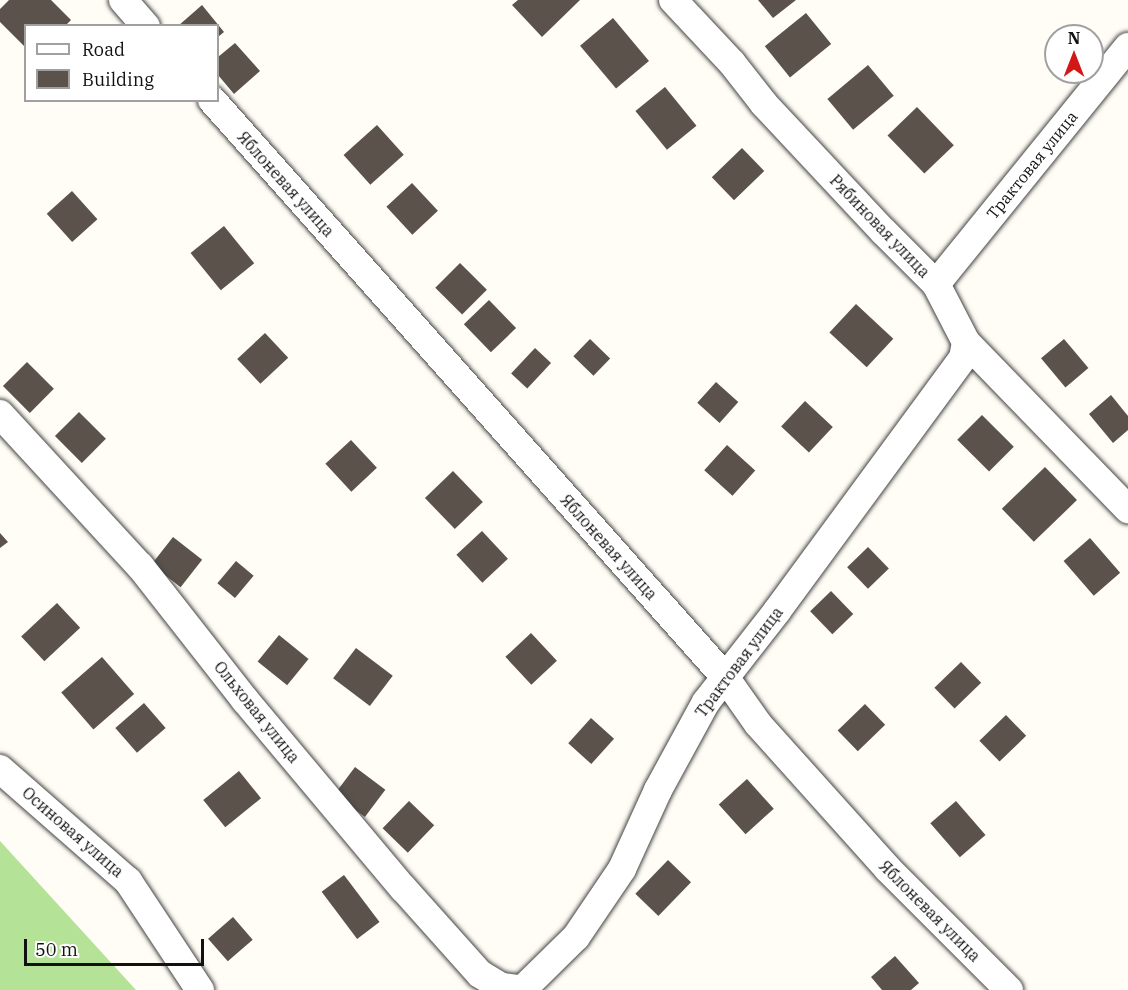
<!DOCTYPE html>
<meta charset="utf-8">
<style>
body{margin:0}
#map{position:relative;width:1128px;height:990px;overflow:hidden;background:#fffdf5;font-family:"IBM Plex Serif",serif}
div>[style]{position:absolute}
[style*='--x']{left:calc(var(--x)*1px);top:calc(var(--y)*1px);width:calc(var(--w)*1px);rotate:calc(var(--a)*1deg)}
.forest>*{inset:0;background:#b4e296}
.building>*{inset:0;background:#5b524c;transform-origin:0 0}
.roads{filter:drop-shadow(0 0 2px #444) drop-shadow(0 0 2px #444)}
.minor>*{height:28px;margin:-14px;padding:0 14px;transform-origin:14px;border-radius:14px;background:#fff}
span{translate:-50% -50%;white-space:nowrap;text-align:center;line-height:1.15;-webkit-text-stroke:6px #fff;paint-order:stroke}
.street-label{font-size:16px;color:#111}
.legend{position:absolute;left:24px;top:24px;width:195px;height:78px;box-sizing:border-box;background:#fff;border:2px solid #a0a0a0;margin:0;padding:8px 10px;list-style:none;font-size:18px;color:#111}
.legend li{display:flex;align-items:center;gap:12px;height:30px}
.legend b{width:30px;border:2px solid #a0a0a0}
.north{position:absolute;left:1044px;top:24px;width:60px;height:60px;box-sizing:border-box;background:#fff;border:2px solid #a0a0a0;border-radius:50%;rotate:0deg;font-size:16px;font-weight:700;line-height:24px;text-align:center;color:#111}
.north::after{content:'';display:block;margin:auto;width:21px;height:27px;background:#d31717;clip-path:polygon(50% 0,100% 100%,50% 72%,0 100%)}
.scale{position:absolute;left:24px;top:939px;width:180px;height:27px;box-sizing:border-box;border:3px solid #111;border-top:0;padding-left:8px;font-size:18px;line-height:21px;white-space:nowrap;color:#111;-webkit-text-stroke:4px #fff;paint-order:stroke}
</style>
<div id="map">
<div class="forest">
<div style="clip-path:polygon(0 841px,136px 990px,0 990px)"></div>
</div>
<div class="building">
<div style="clip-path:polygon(9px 0,51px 0,71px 20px,65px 26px,26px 26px,26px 48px,0 22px,0 9px)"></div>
<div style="clip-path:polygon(518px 0,580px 0,542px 37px,512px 5px)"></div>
<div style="clip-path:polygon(758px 0,796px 0,773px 18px)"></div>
<div style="clip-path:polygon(202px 5px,224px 32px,218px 37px,218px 26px,178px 26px)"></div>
<div style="left:806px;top:13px;width:40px;height:53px;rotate:51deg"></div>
<div style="left:613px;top:18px;width:56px;height:43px;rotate:50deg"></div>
<div style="clip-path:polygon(235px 43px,260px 71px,234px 94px,218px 75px,218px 57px)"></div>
<div style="left:868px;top:65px;width:40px;height:53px;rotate:50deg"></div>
<div style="left:665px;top:87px;width:50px;height:38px;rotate:51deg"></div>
<div style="left:917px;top:107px;width:53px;height:41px;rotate:46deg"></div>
<div style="left:377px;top:125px;width:40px;height:45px;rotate:48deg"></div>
<div style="left:742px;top:148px;width:32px;height:42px;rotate:46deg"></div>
<div style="left:412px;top:183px;width:38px;height:35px;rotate:47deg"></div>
<div style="left:72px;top:191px;width:38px;height:34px;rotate:48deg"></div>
<div style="left:224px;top:226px;width:48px;height:43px;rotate:51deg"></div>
<div style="left:460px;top:263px;width:38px;height:35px;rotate:45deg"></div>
<div style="left:489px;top:300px;width:39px;height:35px;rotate:46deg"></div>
<div style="left:856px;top:304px;width:51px;height:39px;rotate:43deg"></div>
<div style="left:265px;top:333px;width:34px;height:38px;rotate:47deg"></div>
<div style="left:590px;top:339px;width:28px;height:24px;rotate:44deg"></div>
<div style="left:1064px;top:339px;width:38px;height:30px;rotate:50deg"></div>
<div style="left:535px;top:348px;width:22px;height:35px;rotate:43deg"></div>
<div style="left:27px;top:362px;width:38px;height:34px;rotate:45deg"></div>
<div style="left:716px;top:382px;width:30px;height:28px;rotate:42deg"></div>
<div style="clip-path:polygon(1111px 395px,1128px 416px,1128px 430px,1113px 443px,1089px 414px)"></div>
<div style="left:805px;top:401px;width:38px;height:35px;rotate:43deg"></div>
<div style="left:79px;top:412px;width:38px;height:34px;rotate:45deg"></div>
<div style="left:982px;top:415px;width:45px;height:35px;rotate:45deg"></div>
<div style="left:351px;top:440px;width:38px;height:35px;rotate:47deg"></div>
<div style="left:727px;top:445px;width:38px;height:34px;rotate:42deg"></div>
<div style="left:1045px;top:467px;width:46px;height:60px;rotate:46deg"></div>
<div style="left:453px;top:471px;width:43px;height:39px;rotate:46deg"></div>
<div style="left:482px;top:531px;width:38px;height:35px;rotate:47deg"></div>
<div style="clip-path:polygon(0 533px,8px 542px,0 548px)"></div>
<div style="left:173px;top:537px;width:37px;height:35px;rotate:38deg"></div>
<div style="left:1090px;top:538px;width:46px;height:35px;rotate:49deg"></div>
<div style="left:868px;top:547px;width:30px;height:29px;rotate:46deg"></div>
<div style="left:236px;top:561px;width:23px;height:29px;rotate:40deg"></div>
<div style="left:831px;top:591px;width:32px;height:29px;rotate:46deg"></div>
<div style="left:57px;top:603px;width:34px;height:49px;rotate:47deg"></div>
<div style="left:531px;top:633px;width:38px;height:35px;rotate:47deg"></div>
<div style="left:279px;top:635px;width:38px;height:34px;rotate:39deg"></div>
<div style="left:356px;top:648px;width:46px;height:38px;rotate:37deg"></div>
<div style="left:102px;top:657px;width:49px;height:54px;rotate:49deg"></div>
<div style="left:961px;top:662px;width:29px;height:37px;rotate:46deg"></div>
<div style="left:144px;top:703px;width:33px;height:38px;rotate:49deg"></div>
<div style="left:865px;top:704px;width:29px;height:38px;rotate:46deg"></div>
<div style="left:1006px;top:715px;width:29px;height:37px;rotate:46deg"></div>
<div style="left:591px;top:718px;width:31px;height:34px;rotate:42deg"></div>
<div style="left:355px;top:767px;width:38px;height:34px;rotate:37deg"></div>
<div style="left:239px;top:771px;width:35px;height:46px;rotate:51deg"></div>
<div style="left:747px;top:779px;width:40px;height:38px;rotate:48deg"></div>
<div style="left:409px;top:801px;width:35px;height:38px;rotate:44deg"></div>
<div style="left:956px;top:801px;width:45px;height:34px;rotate:49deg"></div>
<div style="left:668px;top:860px;width:32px;height:47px;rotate:44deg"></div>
<div style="left:344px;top:875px;width:59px;height:28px;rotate:53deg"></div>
<div style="left:233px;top:917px;width:30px;height:33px;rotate:49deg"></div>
<div style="clip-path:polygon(895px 956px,919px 983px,911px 990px,882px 990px,871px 977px)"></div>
</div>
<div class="roads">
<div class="minor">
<div style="--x:123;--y:0;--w:35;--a:49"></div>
<div style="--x:673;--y:0;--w:86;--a:46.9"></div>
<div style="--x:732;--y:63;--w:52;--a:52"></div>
<div style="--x:764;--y:104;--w:174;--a:46.9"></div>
<div style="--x:883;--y:231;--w:75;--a:45"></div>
<div style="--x:936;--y:284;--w:65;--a:62.7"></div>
<div style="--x:966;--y:342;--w:233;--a:45.9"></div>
<div style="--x:212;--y:100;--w:772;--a:48.36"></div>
<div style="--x:725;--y:677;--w:57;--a:54.9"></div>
<div style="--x:758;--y:724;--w:195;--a:48.1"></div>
<div style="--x:888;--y:869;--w:171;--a:45"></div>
<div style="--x:936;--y:284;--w:305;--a:-51"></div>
<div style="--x:0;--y:414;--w:207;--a:47.4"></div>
<div style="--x:140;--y:566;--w:170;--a:51.9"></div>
<div style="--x:245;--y:700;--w:246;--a:50"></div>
<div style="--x:403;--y:888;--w:115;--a:48.2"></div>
<div style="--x:480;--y:974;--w:26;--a:31"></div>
<div style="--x:502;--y:987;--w:23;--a:7"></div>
<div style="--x:0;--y:769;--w:170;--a:41.2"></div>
<div style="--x:128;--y:881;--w:131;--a:56.6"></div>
<div style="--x:523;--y:989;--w:74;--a:-44.5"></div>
<div style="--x:576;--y:937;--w:82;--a:-55.9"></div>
<div style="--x:622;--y:869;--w:87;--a:-65.5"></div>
<div style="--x:658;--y:790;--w:100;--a:-61.4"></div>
<div style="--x:706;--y:702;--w:115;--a:-52"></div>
<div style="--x:777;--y:611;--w:314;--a:-53.7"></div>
<div style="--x:963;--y:358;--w:16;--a:-79"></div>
</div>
</div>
<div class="street-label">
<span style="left:1032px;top:165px;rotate:-51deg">Трактовая улица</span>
<span style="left:286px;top:184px;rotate:48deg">Яблоневая улица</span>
<span style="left:880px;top:226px;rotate:46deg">Рябиновая улица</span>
<span style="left:609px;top:547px;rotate:48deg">Яблоневая улица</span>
<span style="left:739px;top:662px;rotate:-53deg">Трактовая улица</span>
<span style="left:257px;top:712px;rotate:51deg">Ольховая улица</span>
<span style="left:73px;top:832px;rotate:41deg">Осиновая улица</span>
<span style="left:930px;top:911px;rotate:45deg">Яблоневая улица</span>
</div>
<ul class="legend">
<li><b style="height:8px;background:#fff"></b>Road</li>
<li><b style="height:16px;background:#5b524c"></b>Building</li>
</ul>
<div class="north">N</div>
<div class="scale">50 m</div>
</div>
